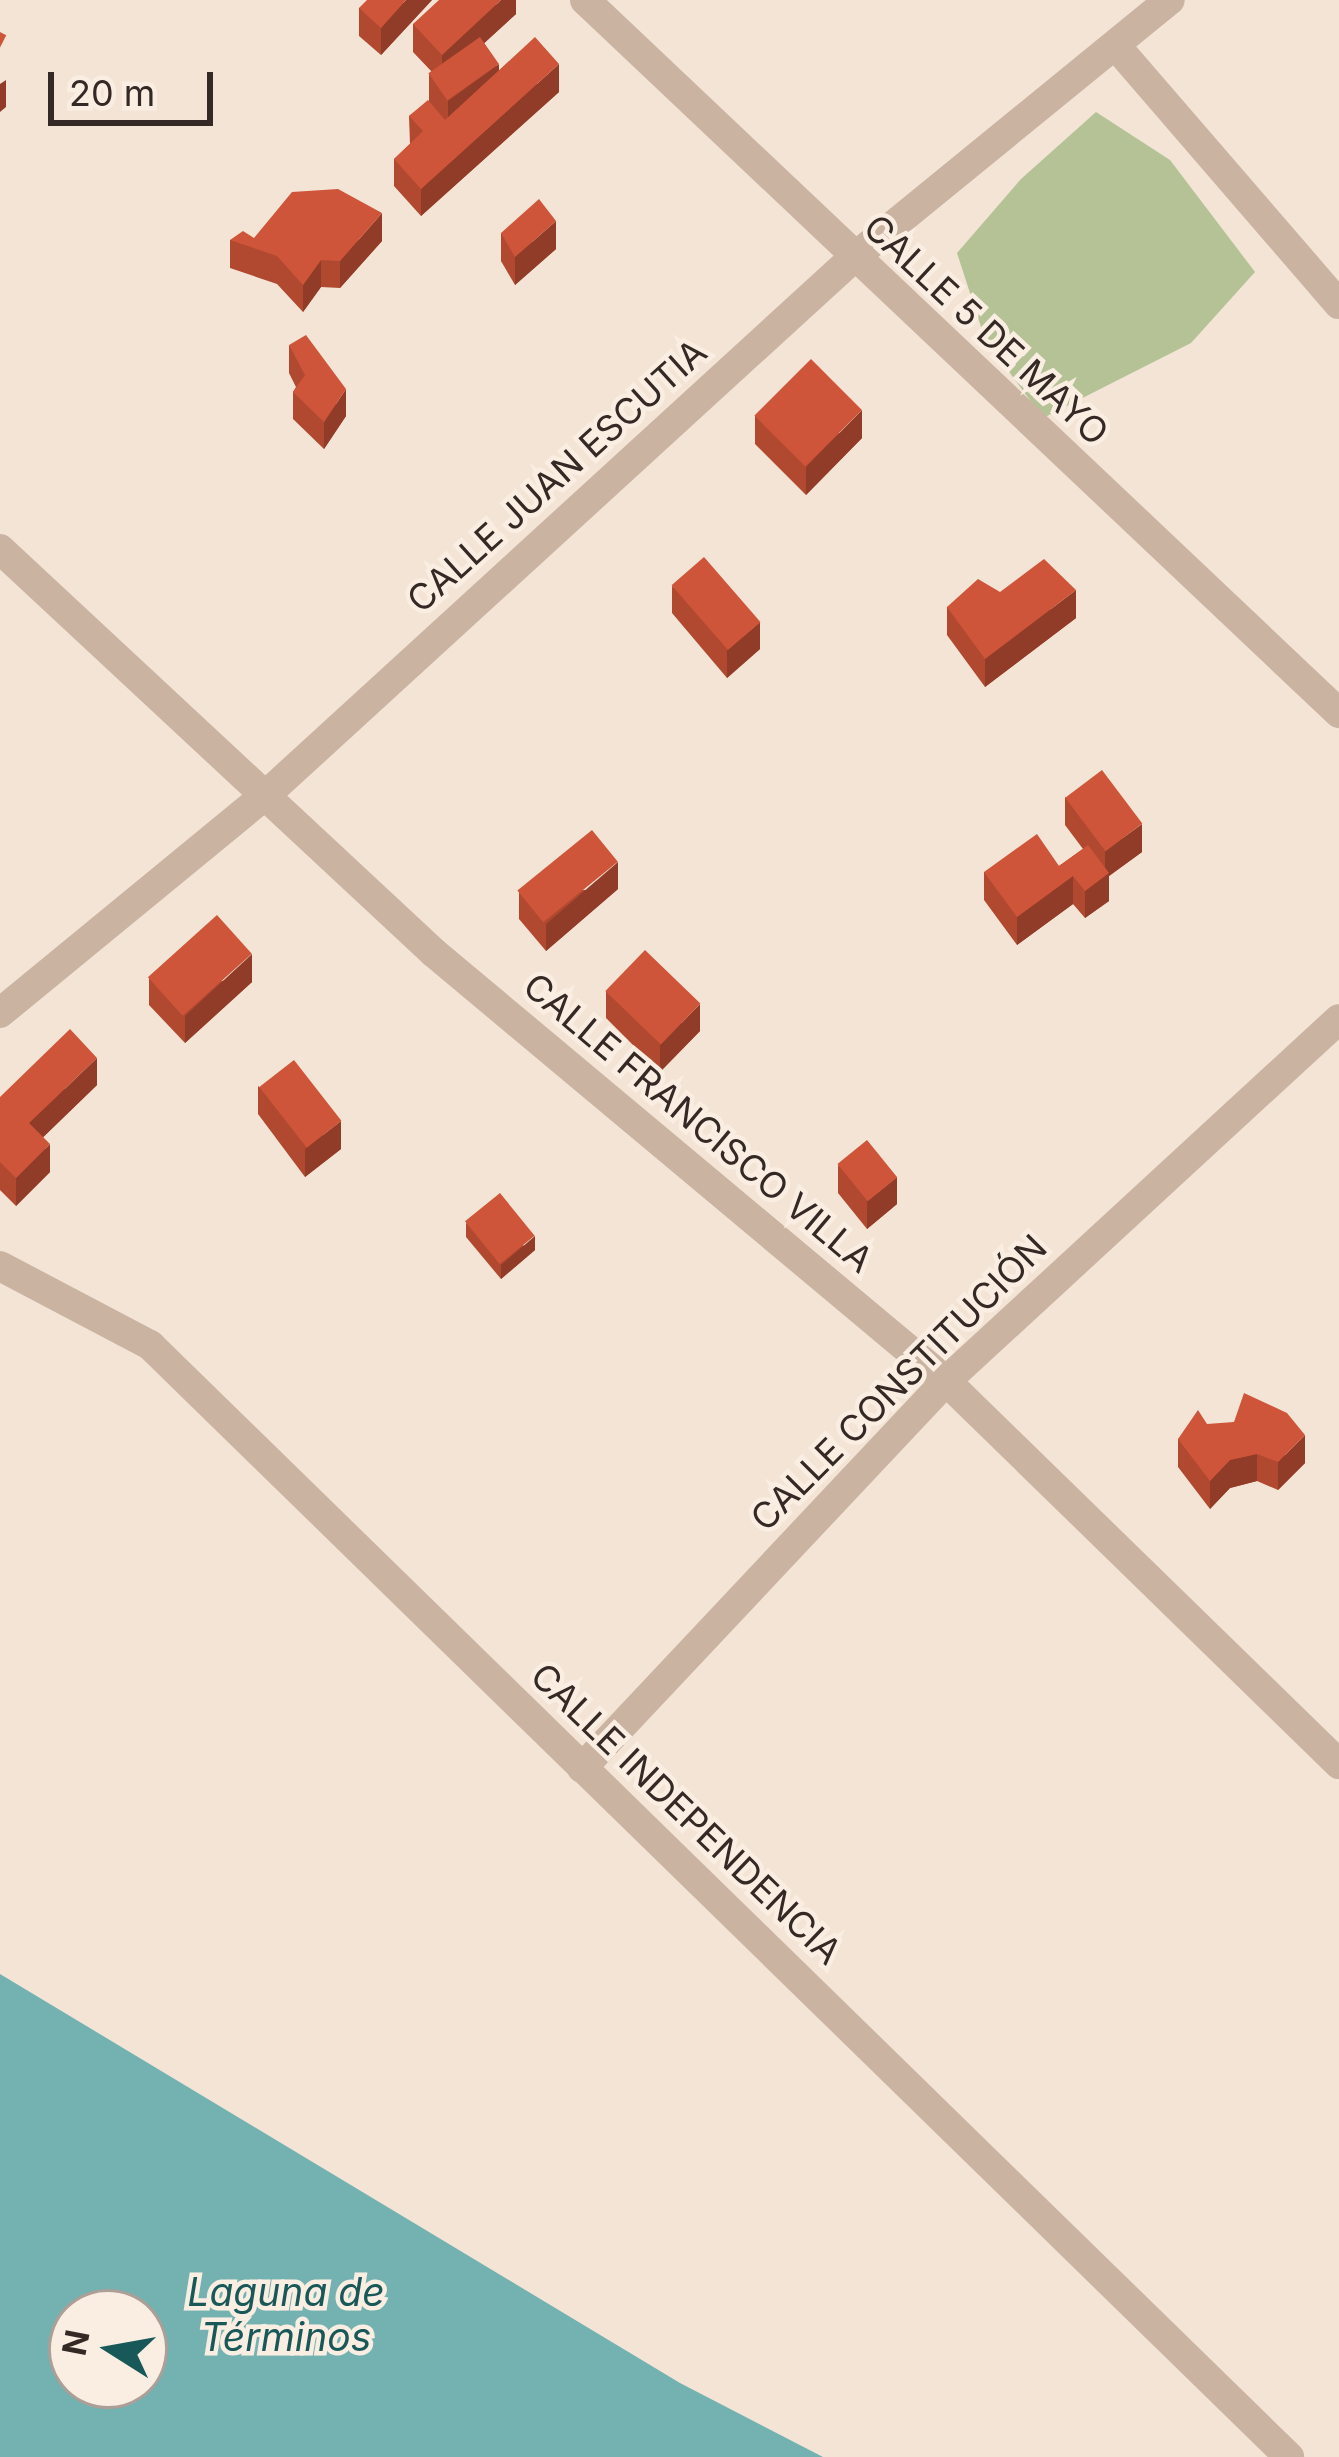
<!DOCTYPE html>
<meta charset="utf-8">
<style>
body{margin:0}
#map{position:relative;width:1339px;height:2457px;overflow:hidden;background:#f3e4d6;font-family:Inter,sans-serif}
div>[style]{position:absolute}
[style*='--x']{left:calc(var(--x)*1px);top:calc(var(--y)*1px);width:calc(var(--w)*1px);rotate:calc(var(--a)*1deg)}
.green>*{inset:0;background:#b5c296}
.water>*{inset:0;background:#74b1b1}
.minor>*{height:30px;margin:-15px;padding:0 15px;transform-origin:15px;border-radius:15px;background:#cbb3a2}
.wall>*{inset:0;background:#b14931}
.shaded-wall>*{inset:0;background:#903c28}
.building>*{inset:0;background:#ce5539;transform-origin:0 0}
span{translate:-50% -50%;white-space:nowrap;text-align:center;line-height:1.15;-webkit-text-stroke:9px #faeee3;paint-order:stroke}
.street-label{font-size:36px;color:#352925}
.water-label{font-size:39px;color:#185859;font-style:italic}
.north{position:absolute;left:48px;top:2289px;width:120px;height:120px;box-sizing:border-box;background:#faeee3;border:3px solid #ab9f97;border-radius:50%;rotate:281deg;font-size:33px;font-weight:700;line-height:48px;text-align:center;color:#352925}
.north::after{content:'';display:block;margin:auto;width:42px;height:54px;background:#185859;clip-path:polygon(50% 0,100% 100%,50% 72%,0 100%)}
.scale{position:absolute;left:48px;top:72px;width:165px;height:54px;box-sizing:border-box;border:6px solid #352925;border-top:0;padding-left:15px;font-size:36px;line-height:42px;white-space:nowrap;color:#352925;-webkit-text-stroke:9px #faeee3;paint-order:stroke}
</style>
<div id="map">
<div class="green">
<div style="clip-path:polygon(1096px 112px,1170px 160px,1255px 272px,1191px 343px,1043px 418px,985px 339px,957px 253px,1021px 179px)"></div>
</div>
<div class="water">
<div style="clip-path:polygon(evenodd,0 1974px,680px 2383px,823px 2457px,0 2457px,0 1974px,144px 2313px,144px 2385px,72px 2385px,72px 2313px,144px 2313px)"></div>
</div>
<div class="minor">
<div style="--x:585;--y:0;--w:1038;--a:43.4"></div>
<div style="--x:1116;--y:46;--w:341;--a:49.2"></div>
<div style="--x:0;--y:549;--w:592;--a:42.94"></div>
<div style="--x:433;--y:952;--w:669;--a:39.9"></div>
<div style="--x:946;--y:1381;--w:549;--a:44.26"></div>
<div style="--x:0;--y:1013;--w:345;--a:-39.4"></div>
<div style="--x:267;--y:794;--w:793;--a:-42.44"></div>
<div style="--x:852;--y:259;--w:410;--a:-39.2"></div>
<div style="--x:0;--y:1266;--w:170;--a:27.8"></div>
<div style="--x:150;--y:1345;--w:1592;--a:44.31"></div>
<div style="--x:582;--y:1768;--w:531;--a:-46.75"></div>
<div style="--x:946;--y:1381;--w:534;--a:-42.65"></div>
</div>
<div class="wall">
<div style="clip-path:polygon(432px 0,381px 55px,359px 36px,359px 8px)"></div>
<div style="clip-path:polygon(516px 0,516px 14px,484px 43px,499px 70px,559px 92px,421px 216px,394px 186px,394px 159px,410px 144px,409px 116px,429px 101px,429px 74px,432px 72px,413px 52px,413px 24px)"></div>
<div style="clip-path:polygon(501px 233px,556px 249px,515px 285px,501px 261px)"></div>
<div style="clip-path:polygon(254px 238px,382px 241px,340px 288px,321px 287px,303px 312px,277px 284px,230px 268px,230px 240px)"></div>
<div style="clip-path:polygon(289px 345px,346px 416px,324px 449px,293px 419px,293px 392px,296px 387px,289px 373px)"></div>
<div style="clip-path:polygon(755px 416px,862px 438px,806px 495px,755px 444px)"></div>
<div style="clip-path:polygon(672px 586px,760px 649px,727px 678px,672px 613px)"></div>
<div style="clip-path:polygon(1000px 592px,1076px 618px,985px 687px,947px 635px,947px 607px)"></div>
<div style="clip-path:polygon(1065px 797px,1142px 852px,1109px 876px,1109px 901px,1085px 918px,1073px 904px,1017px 945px,984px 900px,984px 872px,1059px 866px,1083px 849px,1065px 825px)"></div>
<div style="clip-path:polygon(618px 889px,546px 951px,519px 919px,519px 892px)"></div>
<div style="clip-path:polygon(149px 978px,252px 982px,185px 1043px,149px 1005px)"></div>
<div style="clip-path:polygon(606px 991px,700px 1031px,660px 1072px,606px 1018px)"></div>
<div style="clip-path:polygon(97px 1085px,43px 1137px,50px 1172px,16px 1206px,0 1190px,0 1097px)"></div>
<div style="clip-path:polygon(258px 1086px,341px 1149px,305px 1177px,258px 1114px)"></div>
<div style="clip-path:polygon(838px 1165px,897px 1204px,867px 1229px,838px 1193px)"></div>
<div style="clip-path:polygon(466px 1223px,535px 1250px,501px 1279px,466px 1237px)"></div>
<div style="clip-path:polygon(1207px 1424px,1305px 1463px,1278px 1490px,1257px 1481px,1230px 1488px,1210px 1509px,1178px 1467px,1178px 1439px)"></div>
</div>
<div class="shaded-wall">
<div style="clip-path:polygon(406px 0,432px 0,381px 55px,381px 28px)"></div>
<div style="clip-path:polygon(501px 0,516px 0,516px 14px,442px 82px,442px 55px)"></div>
<div style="clip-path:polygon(499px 64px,499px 92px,448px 129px,448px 101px)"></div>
<div style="clip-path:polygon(559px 64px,559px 92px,421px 216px,421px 189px)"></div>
<div style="clip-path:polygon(6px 80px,6px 107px,0 112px,0 84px)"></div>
<div style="clip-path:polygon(382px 213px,382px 241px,340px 288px,340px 261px)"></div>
<div style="clip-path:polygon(556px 221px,556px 249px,515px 285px,515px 257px)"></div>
<div style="clip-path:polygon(321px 260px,321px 287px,303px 312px,303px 285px)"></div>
<div style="clip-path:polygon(346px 389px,346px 416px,324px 449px,324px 422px)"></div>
<div style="clip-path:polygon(862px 410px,862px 438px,806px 495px,806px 467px)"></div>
<div style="clip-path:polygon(1076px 590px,1076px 618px,985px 687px,985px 659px)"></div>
<div style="clip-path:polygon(760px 622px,760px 649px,727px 678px,727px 650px)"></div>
<div style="clip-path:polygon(1142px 824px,1142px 852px,1109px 876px,1109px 901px,1085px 918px,1085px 891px,1105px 876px,1105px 851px)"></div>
<div style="clip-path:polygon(618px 862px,618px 889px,546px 951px,546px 924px)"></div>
<div style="clip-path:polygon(1073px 876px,1073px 904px,1017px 945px,1017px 917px)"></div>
<div style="clip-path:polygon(252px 954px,252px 982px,185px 1043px,185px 1016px)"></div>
<div style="clip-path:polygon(700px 1004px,700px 1031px,660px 1072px,660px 1045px)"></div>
<div style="clip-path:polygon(97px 1058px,97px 1085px,29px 1151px,29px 1123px)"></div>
<div style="clip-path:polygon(341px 1121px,341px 1149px,305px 1177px,305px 1149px)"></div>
<div style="clip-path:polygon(50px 1144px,50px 1172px,16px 1206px,16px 1178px)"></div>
<div style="clip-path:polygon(897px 1177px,897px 1204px,867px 1229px,867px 1201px)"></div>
<div style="clip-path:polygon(535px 1236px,535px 1250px,501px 1279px,501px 1265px)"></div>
<div style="clip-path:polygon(1305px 1435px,1305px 1463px,1278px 1490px,1278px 1462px)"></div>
<div style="clip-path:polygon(1257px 1454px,1257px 1481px,1230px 1488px,1210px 1509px,1210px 1481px,1230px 1460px)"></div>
</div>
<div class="building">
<div style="clip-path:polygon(367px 0,406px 0,381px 28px,359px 8px)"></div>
<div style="clip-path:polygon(439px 0,501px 0,442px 55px,413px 24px)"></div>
<div style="left:0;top:32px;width:7px;height:52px;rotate:27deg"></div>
<div style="left:480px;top:37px;width:33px;height:63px;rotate:55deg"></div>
<div style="clip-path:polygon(535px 37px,559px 64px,421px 189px,394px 159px,423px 131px,409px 116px,428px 100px,445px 120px)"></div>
<div style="clip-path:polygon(338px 189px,382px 213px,340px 261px,321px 260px,303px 285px,277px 256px,230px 240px,243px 231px,254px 238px,292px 192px)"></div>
<div style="clip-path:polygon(539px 199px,556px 221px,515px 257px,501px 233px)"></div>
<div style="clip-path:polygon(306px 335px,346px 389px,324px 422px,293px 392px,305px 375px,289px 345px)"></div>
<div style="left:811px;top:359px;width:72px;height:80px;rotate:45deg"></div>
<div style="left:704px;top:557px;width:86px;height:43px;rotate:49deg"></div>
<div style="clip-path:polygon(1044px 559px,1076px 590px,985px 659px,947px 607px,978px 579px,1000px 592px)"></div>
<div style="left:1102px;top:770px;width:67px;height:46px;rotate:53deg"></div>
<div style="left:592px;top:830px;width:41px;height:96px;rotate:51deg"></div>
<div style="clip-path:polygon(1037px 834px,1059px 866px,1088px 845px,1109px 873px,1085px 891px,1073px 876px,1017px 917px,984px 872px)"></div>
<div style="left:217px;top:915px;width:52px;height:93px;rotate:48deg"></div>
<div style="left:645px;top:950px;width:77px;height:57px;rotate:44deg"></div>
<div style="clip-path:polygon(70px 1029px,97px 1058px,29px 1123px,50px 1144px,16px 1178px,0 1162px,0 1097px)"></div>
<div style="left:294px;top:1060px;width:77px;height:44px;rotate:52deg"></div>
<div style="left:867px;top:1140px;width:48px;height:38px;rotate:51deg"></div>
<div style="left:500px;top:1193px;width:55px;height:45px;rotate:51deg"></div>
<div style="clip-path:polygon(1244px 1393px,1287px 1413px,1305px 1435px,1278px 1462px,1257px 1454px,1230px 1460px,1210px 1481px,1178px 1439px,1198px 1410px,1207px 1424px,1234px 1422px)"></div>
</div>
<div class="street-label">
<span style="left:986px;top:330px;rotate:43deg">CALLE 5 DE MAYO</span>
<span style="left:557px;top:476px;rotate:-42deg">CALLE JUAN ESCUTIA</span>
<span style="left:698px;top:1123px;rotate:40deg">CALLE FRANCISCO VILLA</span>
<span style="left:899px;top:1383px;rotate:-45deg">CALLE CONSTITUCIÓN</span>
<span style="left:686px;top:1814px;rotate:44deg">CALLE INDEPENDENCIA</span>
</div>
<div class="water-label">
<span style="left:286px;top:2315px">Laguna de<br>Términos</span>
</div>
<div class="north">N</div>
<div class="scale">20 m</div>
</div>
